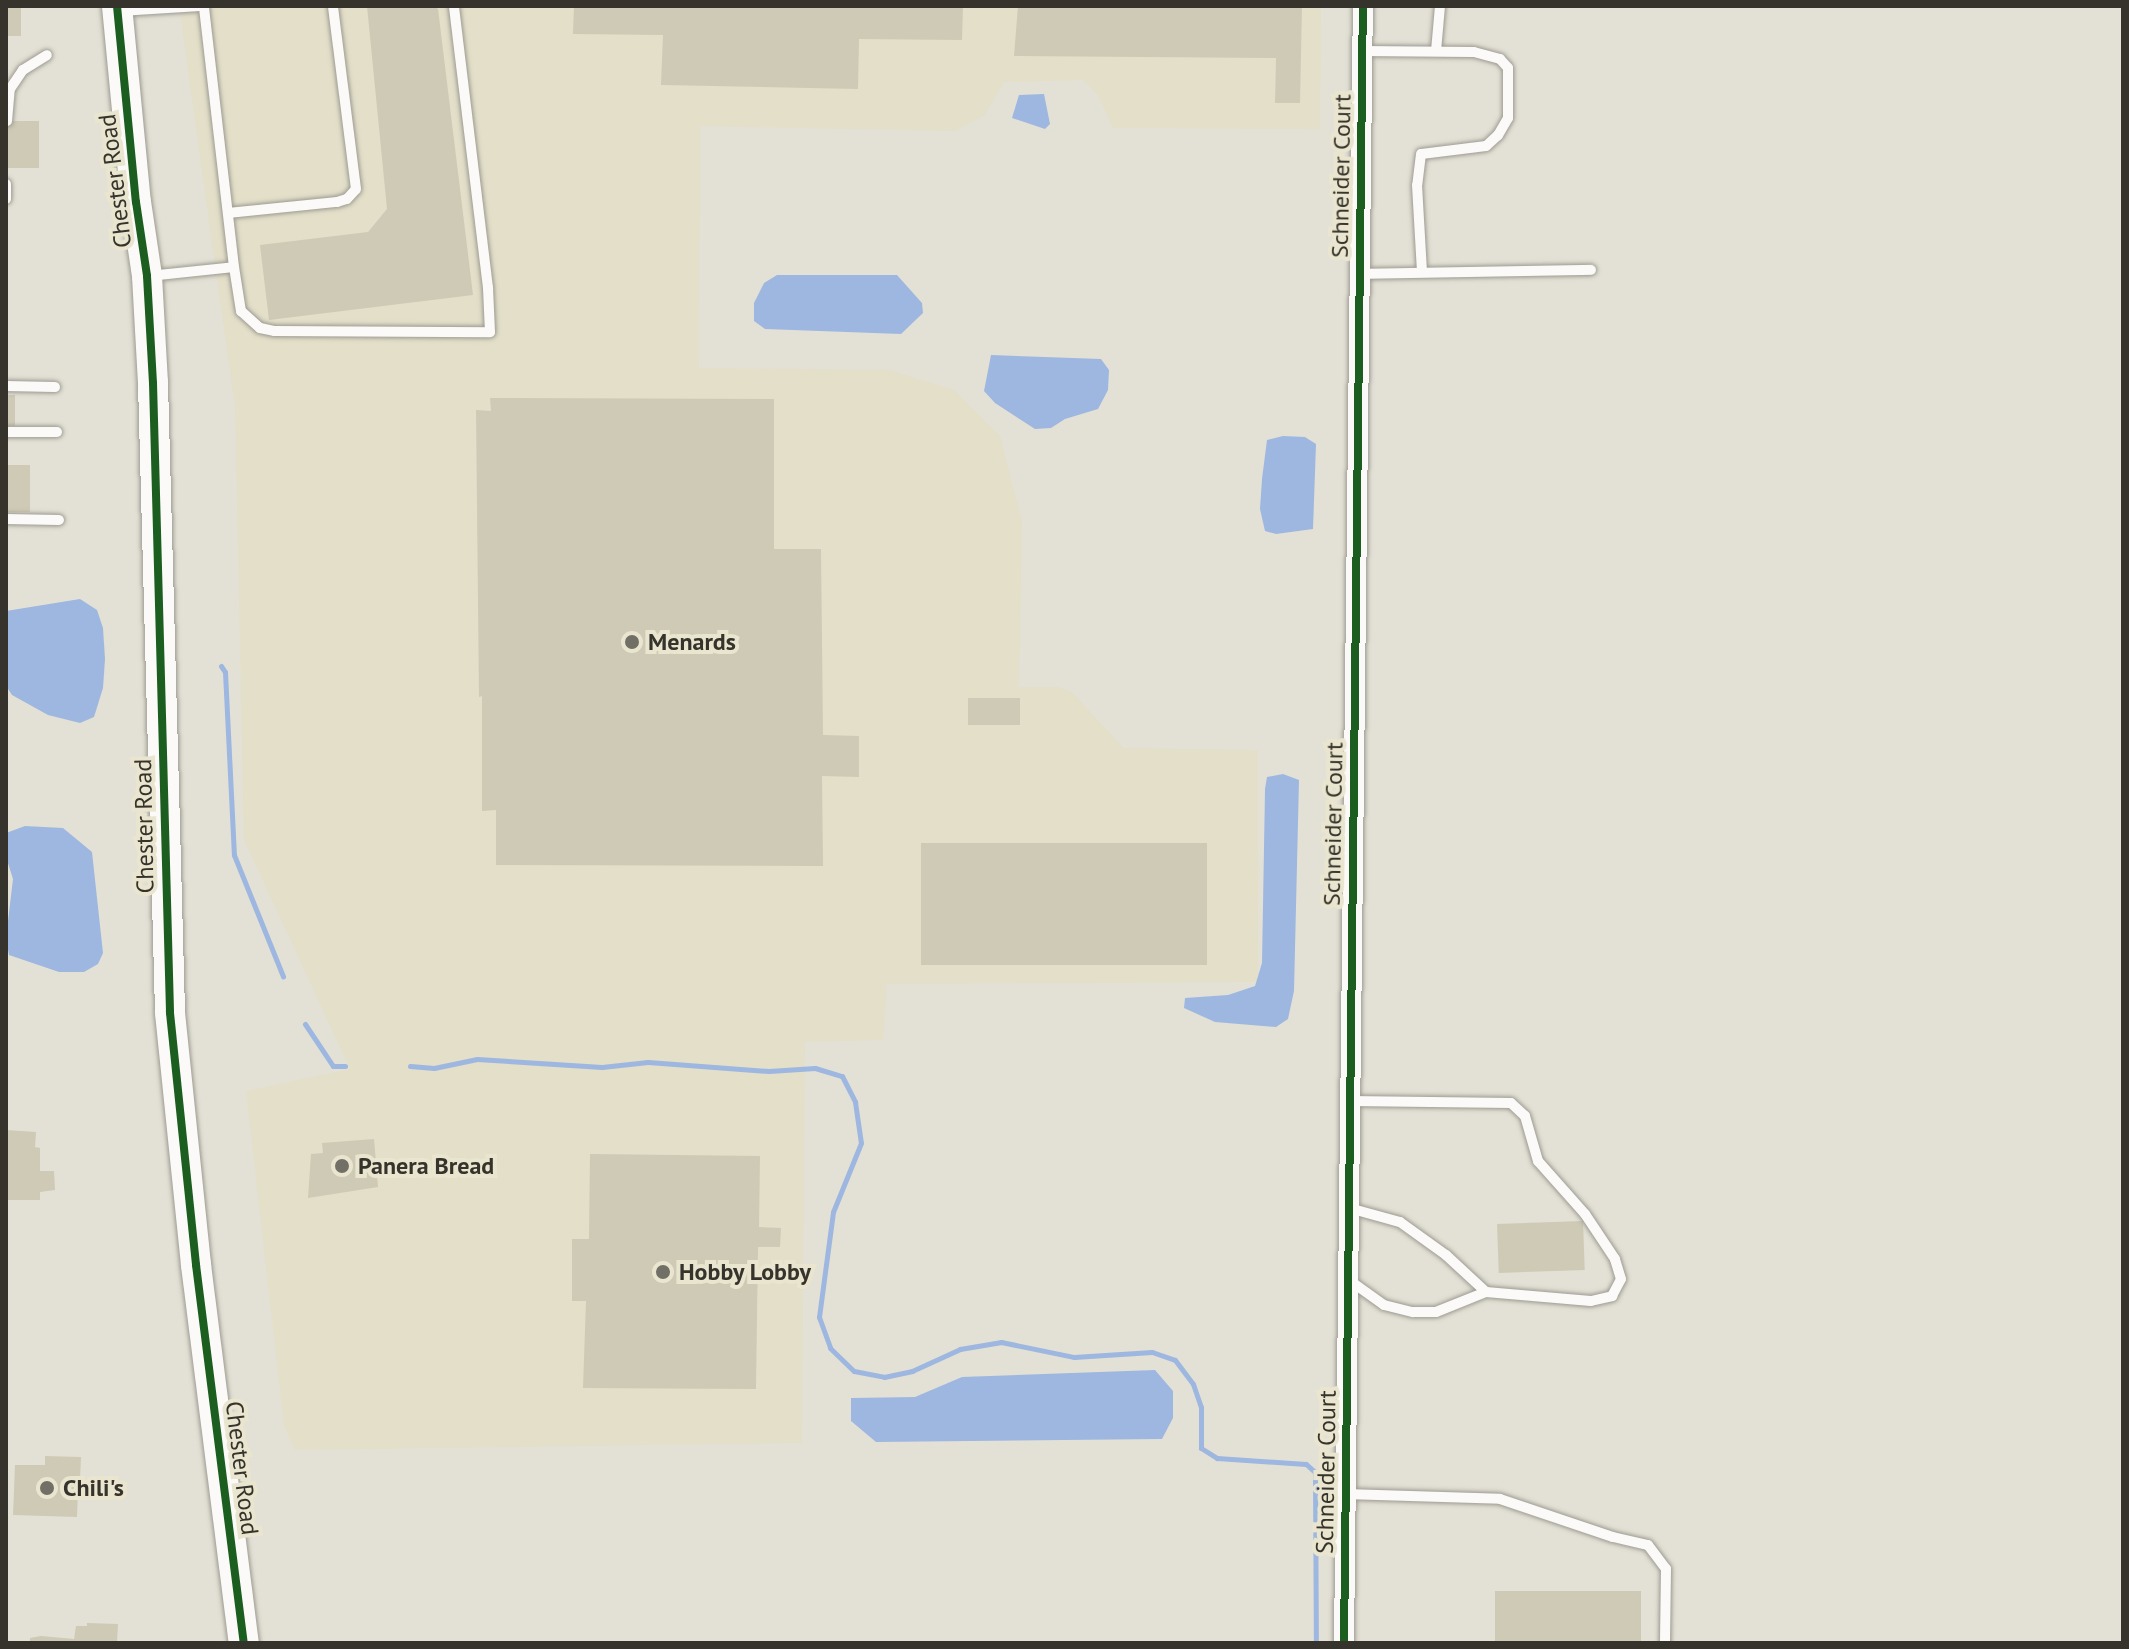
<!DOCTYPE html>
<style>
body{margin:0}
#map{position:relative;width:2129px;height:1649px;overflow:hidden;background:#e3e1d5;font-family:"PT Sans",sans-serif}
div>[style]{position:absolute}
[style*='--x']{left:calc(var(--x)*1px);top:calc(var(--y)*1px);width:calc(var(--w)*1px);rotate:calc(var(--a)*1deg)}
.built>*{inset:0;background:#e3dfc9}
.water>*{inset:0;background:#9db7e0}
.stream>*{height:5px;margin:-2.5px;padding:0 2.5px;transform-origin:2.5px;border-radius:2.5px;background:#9db7e0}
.building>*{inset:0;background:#cecab5;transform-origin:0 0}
.roads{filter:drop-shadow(0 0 2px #9d9b92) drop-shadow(0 0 2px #9d9b92)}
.lane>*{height:10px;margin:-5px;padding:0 5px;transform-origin:5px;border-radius:5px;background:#fbfaf9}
.street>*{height:20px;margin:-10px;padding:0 10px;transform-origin:10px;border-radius:10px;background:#fbfaf9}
.secondary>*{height:30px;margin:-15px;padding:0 15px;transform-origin:15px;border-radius:15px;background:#fbfaf9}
.cycleway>*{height:8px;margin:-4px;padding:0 4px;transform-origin:4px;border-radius:4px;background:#1b5e20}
.dots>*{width:22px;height:22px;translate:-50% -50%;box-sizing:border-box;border:4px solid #e9e5cf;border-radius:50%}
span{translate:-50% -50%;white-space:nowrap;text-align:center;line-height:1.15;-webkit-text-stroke:8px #e9e5cf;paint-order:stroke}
.street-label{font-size:24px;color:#35332b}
.poi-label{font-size:24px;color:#35332b;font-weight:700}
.left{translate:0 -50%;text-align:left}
.frame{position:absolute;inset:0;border:8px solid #35332b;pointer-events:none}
</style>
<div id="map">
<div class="built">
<div style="clip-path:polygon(179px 6px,1321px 6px,1320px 129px,1113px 128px,1098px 95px,1083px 80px,1004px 82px,985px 115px,955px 131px,700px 126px,699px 368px,890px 370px,954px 390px,1000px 436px,1022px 521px,1019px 687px,1060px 687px,1072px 692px,1124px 748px,1258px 750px,1258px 982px,887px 984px,883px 1040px,805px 1042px,802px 1443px,295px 1450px,284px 1426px,246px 1091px,350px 1069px,244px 840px,235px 408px)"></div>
</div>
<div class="water">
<div style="clip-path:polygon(1044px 94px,1050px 124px,1045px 129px,1012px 118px,1019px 95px)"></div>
<div style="clip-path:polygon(777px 275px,897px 275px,922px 303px,923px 313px,901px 334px,765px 329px,754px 321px,754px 303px,764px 283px)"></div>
<div style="clip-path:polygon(991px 355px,1101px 359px,1109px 370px,1108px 390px,1098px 409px,1065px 419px,1051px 428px,1035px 429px,995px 403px,984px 391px)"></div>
<div style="clip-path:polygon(1283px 436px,1305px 437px,1316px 444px,1313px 529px,1276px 534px,1265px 531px,1260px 509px,1262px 479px,1267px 440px)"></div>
<div style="clip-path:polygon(80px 599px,97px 610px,103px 628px,105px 659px,103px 688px,94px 717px,80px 723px,48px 715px,12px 695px,6px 686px,6px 611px)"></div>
<div style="clip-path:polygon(1283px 774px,1299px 780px,1294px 991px,1288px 1019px,1276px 1027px,1215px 1022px,1184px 1008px,1185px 998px,1228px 995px,1255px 986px,1262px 963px,1265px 789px,1267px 777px)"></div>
<div style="clip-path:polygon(25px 826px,63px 828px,92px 852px,103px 953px,98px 964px,84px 972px,59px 972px,9px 955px,6px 938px,13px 879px,6px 857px,6px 833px)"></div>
<div style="clip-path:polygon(1155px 1370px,1173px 1391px,1173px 1418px,1162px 1439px,876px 1442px,851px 1421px,851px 1398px,915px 1397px,962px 1377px)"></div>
</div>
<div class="stream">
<div style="--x:221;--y:666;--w:7;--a:56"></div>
<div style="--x:225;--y:672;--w:183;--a:87.2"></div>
<div style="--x:234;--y:855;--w:131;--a:68"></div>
<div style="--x:305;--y:1024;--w:50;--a:56.3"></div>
<div style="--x:333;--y:1066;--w:12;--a:0"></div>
<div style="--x:410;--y:1066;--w:24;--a:5"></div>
<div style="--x:434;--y:1068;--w:44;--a:-11.8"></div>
<div style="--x:477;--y:1059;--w:125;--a:3.7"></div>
<div style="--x:602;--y:1067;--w:46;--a:-6.2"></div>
<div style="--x:648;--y:1062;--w:121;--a:4.3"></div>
<div style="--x:769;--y:1071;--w:46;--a:-3.7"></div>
<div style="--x:815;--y:1068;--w:28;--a:17"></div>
<div style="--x:842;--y:1076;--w:29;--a:63"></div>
<div style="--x:855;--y:1102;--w:41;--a:81.7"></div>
<div style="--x:861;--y:1143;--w:74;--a:112.1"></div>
<div style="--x:833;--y:1212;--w:106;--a:97.6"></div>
<div style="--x:819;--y:1317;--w:33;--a:70"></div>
<div style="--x:830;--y:1348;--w:33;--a:44"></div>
<div style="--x:854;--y:1371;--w:31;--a:11"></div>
<div style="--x:884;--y:1377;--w:29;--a:-12"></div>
<div style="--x:912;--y:1371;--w:53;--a:-24.6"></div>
<div style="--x:960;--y:1349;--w:42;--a:-9.7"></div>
<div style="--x:1001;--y:1342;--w:75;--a:11.6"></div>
<div style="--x:1074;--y:1357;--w:78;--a:-3.7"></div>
<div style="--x:1152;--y:1352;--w:24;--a:19"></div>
<div style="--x:1175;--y:1360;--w:30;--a:53"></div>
<div style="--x:1193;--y:1384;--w:24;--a:71"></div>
<div style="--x:1201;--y:1407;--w:41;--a:90"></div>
<div style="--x:1201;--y:1448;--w:19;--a:32"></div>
<div style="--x:1217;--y:1458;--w:89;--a:3.9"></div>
<div style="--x:1306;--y:1464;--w:12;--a:42"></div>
<div style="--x:1315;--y:1472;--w:171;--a:89.7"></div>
</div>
<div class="building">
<div style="left:6px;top:6px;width:15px;height:30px"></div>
<div style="clip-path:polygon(367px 6px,434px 6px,438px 9px,473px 295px,269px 320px,260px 245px,368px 232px,387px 209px)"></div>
<div style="clip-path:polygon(574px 6px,963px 6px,962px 40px,859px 39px,858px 89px,661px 85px,663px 35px,573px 34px)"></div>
<div style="clip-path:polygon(1018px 6px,1302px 6px,1300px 103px,1275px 103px,1276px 58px,1014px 56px)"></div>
<div style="left:6px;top:121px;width:33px;height:47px"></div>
<div style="left:6px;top:395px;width:9px;height:31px"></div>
<div style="clip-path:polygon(490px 398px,774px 399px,774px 549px,821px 549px,823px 735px,859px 736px,859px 777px,822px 776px,823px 866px,496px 865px,496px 810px,482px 811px,482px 696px,479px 697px,476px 410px,491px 411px)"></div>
<div style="left:6px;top:465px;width:24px;height:47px"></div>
<div style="left:1020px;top:698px;width:27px;height:52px;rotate:90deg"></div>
<div style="left:1207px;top:843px;width:122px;height:286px;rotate:90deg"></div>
<div style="clip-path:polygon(6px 1130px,36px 1132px,35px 1147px,40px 1148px,40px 1171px,54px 1171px,55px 1190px,40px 1192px,40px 1200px,6px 1200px)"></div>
<div style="clip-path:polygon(374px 1139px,378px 1187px,308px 1198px,311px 1154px,323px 1153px,322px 1143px)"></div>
<div style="clip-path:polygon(590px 1154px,760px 1156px,759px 1227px,781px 1228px,780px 1247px,758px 1247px,756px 1389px,583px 1388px,586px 1301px,572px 1301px,572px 1239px,589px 1239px)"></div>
<div style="left:1583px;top:1221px;width:49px;height:86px;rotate:88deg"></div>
<div style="clip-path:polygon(45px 1456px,81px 1457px,80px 1479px,85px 1479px,85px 1493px,78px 1492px,77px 1517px,13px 1515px,15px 1465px,45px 1465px)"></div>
<div style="left:1495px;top:1591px;width:146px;height:52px"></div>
<div style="clip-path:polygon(87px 1623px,118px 1624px,117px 1643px,30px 1643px,30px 1638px,41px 1636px,74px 1639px,76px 1626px,87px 1626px)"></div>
</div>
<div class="roads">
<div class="lane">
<div style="--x:121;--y:11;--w:78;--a:-3.7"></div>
<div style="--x:1362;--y:51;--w:112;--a:0.5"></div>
<div style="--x:1474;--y:52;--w:27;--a:15"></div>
<div style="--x:1500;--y:59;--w:12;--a:48"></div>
<div style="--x:1508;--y:68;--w:50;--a:90"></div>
<div style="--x:1508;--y:118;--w:20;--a:120"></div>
<div style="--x:1498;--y:135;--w:16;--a:137"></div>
<div style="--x:1486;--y:146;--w:65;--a:173"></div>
<div style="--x:1421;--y:154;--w:31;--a:97"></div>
<div style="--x:1417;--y:185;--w:87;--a:86.7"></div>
<div style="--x:1436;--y:51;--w:45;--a:-84.9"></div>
<div style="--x:7;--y:121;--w:32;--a:-85"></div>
<div style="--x:10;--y:89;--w:23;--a:-56"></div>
<div style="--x:23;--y:70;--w:28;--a:-32"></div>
<div style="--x:6;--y:184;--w:15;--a:90"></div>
<div style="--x:228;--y:213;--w:110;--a:-5.8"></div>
<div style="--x:337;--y:202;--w:10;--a:-17"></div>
<div style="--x:347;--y:199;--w:13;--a:-48"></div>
<div style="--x:356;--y:189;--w:184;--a:-97.2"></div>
<div style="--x:234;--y:267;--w:45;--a:81"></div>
<div style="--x:241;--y:311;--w:25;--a:42"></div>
<div style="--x:260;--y:328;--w:14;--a:12"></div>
<div style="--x:274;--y:331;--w:216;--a:0.3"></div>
<div style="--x:490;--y:332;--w:44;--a:-92.6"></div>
<div style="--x:488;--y:288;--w:284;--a:-96.9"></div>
<div style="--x:1359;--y:274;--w:232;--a:-1"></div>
<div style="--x:149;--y:276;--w:85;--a:-6"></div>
<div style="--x:234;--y:267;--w:263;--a:-96.6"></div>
<div style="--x:6;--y:386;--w:49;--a:1.2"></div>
<div style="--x:6;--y:432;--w:51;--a:0"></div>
<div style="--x:6;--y:519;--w:53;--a:1.1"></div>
<div style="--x:1349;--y:1208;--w:53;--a:15.4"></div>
<div style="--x:1400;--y:1222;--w:57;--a:35.7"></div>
<div style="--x:1446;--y:1255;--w:54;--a:42.8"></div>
<div style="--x:1486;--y:1292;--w:105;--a:4.9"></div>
<div style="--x:1591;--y:1301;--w:22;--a:-13"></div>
<div style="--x:1612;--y:1296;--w:19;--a:-62"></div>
<div style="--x:1621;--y:1279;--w:21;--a:-107"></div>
<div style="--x:1615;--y:1259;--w:54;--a:-123.7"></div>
<div style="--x:1585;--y:1214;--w:71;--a:-131.6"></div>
<div style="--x:1538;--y:1161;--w:47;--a:-106.1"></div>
<div style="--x:1525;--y:1116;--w:19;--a:-137"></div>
<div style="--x:1511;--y:1103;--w:161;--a:-179.3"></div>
<div style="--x:1349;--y:1280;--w:43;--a:35.5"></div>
<div style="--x:1384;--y:1305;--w:30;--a:14"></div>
<div style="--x:1413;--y:1312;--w:23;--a:0"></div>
<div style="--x:1436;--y:1312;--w:54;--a:-21.8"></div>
<div style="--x:1345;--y:1494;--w:155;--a:1.8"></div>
<div style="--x:1500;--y:1499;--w:119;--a:18.6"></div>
<div style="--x:1613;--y:1537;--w:36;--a:13"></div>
<div style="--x:1648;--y:1545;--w:30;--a:53"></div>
<div style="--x:1666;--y:1569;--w:74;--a:90.8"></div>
</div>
<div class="street">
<div style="--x:1344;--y:1643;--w:1637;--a:-89.34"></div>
</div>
<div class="secondary">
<div style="--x:117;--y:6;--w:197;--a:84.5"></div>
<div style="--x:136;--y:202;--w:75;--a:81.5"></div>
<div style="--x:147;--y:276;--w:107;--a:86.8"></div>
<div style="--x:153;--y:383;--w:630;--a:88.45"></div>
<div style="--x:170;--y:1013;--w:253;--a:84.1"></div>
<div style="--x:196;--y:1265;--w:381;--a:82.8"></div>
</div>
</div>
<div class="cycleway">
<div style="--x:117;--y:6;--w:197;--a:84.5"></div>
<div style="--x:136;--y:202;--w:75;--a:81.5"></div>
<div style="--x:147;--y:276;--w:107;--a:86.8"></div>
<div style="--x:153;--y:383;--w:630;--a:88.45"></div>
<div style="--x:170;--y:1013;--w:253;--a:84.1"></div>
<div style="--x:196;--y:1265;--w:381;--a:82.8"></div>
<div style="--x:1344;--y:1643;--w:1637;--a:-89.34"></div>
</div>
<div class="dots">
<div style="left:632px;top:642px;background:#727066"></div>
<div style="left:342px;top:1166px;background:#727066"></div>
<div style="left:663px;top:1272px;background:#727066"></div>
<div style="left:47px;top:1488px;background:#727066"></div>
</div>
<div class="street-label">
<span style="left:1341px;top:176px;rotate:-89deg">Schneider Court</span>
<span style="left:115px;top:181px;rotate:-97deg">Chester Road</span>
<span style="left:1333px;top:824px;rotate:-89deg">Schneider Court</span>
<span style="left:144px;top:826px;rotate:-91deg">Chester Road</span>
<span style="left:242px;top:1468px;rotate:83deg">Chester Road</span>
<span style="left:1326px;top:1472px;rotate:-89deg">Schneider Court</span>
</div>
<div class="poi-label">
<span class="left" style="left:648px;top:642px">Menards</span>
<span class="left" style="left:358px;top:1166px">Panera Bread</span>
<span class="left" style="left:679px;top:1272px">Hobby Lobby</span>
<span class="left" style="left:63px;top:1488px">Chili's</span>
</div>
<div class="frame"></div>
</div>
